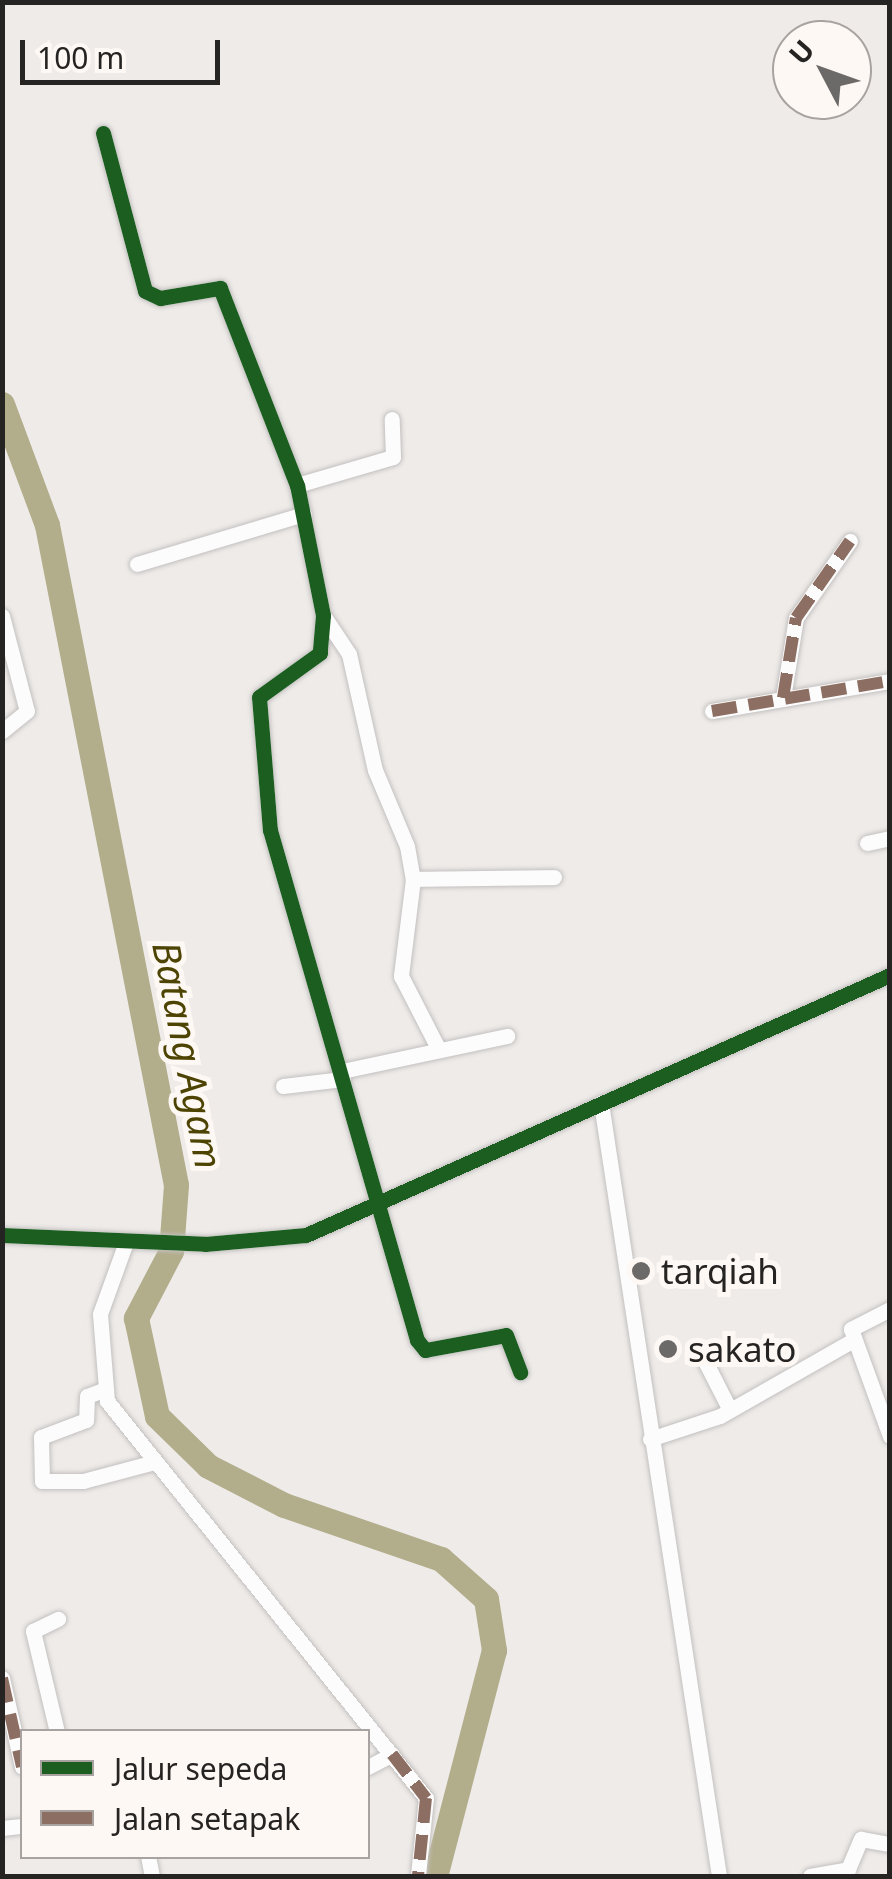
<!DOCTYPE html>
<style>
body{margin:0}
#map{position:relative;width:892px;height:1879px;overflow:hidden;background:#eeebe9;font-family:"Noto Sans",sans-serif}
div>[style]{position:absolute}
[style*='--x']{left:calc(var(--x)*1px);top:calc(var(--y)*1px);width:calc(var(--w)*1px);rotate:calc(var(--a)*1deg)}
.river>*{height:25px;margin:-12.5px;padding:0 12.5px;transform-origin:12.5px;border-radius:12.5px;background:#b2ad8a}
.roads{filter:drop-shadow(0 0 2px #c3c0bf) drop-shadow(0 0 2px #c3c0bf)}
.minor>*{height:15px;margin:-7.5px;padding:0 7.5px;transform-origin:7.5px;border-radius:7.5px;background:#fcfcfc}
.quiet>*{height:12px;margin-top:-6px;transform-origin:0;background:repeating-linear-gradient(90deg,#8d6e63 0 25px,transparent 0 37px)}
.cycleway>*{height:15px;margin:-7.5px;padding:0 7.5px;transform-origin:7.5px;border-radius:7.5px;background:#1b5e20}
.dots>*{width:28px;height:28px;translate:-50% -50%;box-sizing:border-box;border:5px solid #fef8f4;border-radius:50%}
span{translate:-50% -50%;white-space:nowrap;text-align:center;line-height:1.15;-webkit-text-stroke:10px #fef8f4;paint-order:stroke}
.poi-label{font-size:35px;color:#262423}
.left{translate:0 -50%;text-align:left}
.water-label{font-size:38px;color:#4d4403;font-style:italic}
.frame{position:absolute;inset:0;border:5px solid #262423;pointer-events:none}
.legend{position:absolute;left:20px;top:1729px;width:350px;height:130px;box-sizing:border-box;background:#fef8f4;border:2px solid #a8a3a0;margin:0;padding:12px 18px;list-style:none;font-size:30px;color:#262423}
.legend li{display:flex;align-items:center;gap:20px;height:50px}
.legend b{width:50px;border:2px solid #a8a3a0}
.north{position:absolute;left:772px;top:20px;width:100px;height:100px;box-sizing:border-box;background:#fef8f4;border:2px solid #a8a3a0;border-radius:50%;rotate:311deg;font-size:28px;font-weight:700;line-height:40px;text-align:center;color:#262423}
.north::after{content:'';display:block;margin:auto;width:35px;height:45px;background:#6c6a68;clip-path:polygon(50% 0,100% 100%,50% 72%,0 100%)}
.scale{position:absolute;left:20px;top:40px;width:200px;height:45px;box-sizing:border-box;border:5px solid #262423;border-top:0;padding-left:12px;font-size:30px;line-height:35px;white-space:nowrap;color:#262423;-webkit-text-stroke:8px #fef8f4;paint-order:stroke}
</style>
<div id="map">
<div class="river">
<div style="--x:2;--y:404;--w:129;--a:69.6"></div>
<div style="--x:47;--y:525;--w:672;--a:78.94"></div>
<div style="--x:176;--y:1185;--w:66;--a:94.3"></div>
<div style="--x:171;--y:1251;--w:76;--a:117.6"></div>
<div style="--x:136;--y:1318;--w:100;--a:77.9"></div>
<div style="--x:157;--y:1416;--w:71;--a:44.4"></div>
<div style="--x:208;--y:1466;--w:85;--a:27.2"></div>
<div style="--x:284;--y:1505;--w:166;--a:19"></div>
<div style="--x:441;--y:1559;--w:60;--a:41.6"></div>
<div style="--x:486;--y:1599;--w:52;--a:81.1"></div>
<div style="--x:494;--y:1650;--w:234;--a:104.6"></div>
</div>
<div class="roads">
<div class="minor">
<div style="--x:103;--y:133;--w:163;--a:75.1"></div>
<div style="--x:145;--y:291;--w:17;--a:25"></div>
<div style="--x:160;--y:298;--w:61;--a:-9.5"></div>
<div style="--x:220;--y:288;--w:212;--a:68.7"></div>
<div style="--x:297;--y:485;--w:133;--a:78.7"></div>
<div style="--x:323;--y:615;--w:38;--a:95"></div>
<div style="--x:320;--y:653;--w:75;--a:144.2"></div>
<div style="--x:259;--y:697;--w:133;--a:85.3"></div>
<div style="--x:270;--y:830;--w:531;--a:73.92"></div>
<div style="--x:417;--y:1340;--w:13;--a:51"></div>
<div style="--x:425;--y:1350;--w:82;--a:-10.5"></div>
<div style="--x:506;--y:1335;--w:40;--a:69"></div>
<div style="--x:297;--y:485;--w:100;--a:-16.3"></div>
<div style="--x:393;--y:457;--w:38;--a:-92"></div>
<div style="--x:137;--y:564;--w:174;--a:-16.7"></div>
<div style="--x:323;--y:615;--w:47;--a:56.3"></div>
<div style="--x:349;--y:654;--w:119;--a:77.4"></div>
<div style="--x:375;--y:770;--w:82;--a:67.2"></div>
<div style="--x:407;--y:846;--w:34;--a:80"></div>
<div style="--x:413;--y:879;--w:98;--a:97.1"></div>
<div style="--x:401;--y:976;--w:83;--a:62.8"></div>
<div style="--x:2;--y:616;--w:98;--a:75.3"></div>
<div style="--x:27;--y:711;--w:32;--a:141"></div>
<div style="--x:783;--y:698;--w:81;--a:-80.8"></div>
<div style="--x:796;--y:618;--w:94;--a:-55"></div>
<div style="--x:712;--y:711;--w:181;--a:-9.6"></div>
<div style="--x:867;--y:843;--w:24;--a:-12"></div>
<div style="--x:413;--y:879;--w:141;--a:-0.8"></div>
<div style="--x:342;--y:1071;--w:169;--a:-12"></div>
<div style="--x:283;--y:1086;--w:60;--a:-6.7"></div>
<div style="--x:601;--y:1103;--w:782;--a:81.32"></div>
<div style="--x:2;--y:1235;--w:203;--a:2.5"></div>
<div style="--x:205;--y:1244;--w:101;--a:-5.1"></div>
<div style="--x:306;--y:1235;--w:639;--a:-24"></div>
<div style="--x:126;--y:1242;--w:77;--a:109.9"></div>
<div style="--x:100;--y:1314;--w:87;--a:85.4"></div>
<div style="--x:107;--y:1401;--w:509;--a:51.22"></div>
<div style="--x:426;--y:1798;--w:78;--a:95.9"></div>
<div style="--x:890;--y:1309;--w:44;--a:152.9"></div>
<div style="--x:851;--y:1329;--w:114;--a:70"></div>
<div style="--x:704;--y:1359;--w:57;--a:63"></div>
<div style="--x:103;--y:1390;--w:17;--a:159"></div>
<div style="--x:87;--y:1396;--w:24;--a:92"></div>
<div style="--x:86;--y:1420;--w:48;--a:159.3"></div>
<div style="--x:41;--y:1437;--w:44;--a:88.7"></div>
<div style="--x:42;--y:1481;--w:41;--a:0"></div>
<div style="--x:83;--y:1481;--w:70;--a:-14.8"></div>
<div style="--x:650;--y:1439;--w:74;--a:-18.2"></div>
<div style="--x:720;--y:1416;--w:153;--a:-29.7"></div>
<div style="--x:2;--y:1678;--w:91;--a:77.3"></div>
<div style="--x:57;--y:1732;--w:104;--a:-103.4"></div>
<div style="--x:33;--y:1631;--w:28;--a:-26"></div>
<div style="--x:368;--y:1767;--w:27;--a:-28"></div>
<div style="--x:2;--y:1828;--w:20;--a:-6"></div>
<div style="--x:148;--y:1856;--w:20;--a:79"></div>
<div style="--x:810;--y:1876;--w:39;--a:-10"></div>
<div style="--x:848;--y:1869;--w:33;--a:-67"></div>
<div style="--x:861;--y:1839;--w:29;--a:10"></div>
</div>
</div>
<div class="quiet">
<div style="--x:783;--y:698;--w:81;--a:-80.8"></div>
<div style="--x:796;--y:618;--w:94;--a:-55"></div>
<div style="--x:712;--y:711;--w:181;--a:-9.6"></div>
<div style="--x:2;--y:1678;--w:91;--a:77.3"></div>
<div style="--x:392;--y:1754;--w:56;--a:52.3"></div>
<div style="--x:426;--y:1798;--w:78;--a:95.9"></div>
</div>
<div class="cycleway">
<div style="--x:103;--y:133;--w:163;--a:75.1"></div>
<div style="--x:145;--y:291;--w:17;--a:25"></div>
<div style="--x:160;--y:298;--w:61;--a:-9.5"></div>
<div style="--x:220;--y:288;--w:212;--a:68.7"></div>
<div style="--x:297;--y:485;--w:133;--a:78.7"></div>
<div style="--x:323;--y:615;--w:38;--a:95"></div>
<div style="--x:320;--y:653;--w:75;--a:144.2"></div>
<div style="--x:259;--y:697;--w:133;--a:85.3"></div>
<div style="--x:270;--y:830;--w:531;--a:73.92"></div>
<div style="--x:417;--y:1340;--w:13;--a:51"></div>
<div style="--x:425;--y:1350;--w:82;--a:-10.5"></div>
<div style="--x:506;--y:1335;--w:40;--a:69"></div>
<div style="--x:2;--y:1235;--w:203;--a:2.5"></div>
<div style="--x:205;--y:1244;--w:101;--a:-5.1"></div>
<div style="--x:306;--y:1235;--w:639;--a:-24"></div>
</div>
<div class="dots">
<div style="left:641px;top:1271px;background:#6c6a68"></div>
<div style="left:668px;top:1349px;background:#6c6a68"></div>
</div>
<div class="poi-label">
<span class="left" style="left:661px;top:1271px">tarqiah</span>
<span class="left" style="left:688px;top:1349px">sakato</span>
</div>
<div class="water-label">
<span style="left:188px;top:1055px;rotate:79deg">Batang Agam</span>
</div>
<div class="frame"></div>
<ul class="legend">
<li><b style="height:12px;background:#1b5e20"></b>Jalur sepeda</li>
<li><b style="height:12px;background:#8d6e63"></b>Jalan setapak</li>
</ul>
<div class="north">U</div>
<div class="scale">100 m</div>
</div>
